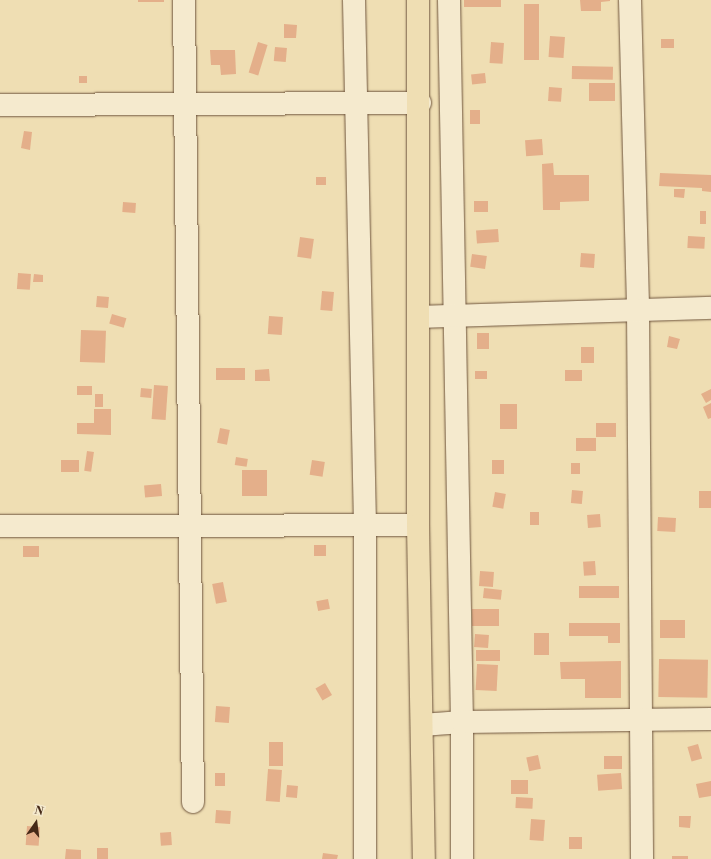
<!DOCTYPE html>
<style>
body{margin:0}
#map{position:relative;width:711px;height:859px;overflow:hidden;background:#efdeb3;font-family:"Libre Bodoni",serif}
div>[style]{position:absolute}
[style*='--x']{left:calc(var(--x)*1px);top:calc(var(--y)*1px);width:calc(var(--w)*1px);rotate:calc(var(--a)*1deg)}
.building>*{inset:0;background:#e4af8a;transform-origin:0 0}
.roads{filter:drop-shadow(0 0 1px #70563e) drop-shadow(0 0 1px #70563e)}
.street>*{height:22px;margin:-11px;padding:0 11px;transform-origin:11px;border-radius:11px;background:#f5eace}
.primary>*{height:22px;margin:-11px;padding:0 11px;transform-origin:11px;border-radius:11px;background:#efdeb3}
span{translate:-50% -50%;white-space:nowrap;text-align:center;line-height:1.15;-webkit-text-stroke:3px #f5eace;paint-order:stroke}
.north{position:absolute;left:16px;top:803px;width:40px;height:40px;-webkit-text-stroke:3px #f5eace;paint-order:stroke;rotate:14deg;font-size:11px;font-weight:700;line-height:16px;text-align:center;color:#452917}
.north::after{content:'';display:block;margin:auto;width:14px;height:18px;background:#452917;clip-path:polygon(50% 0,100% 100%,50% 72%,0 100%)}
</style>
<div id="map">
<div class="building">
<div style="left:138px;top:0;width:26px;height:2px"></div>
<div style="left:464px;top:0;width:37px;height:7px"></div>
<div style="clip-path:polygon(580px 0,610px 0,610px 1px,601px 2px,601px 11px,581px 11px)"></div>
<div style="left:524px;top:4px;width:15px;height:56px"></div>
<div style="clip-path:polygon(284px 24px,297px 25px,296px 38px,284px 38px)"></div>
<div style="left:550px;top:36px;width:15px;height:21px;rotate:4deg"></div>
<div style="left:661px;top:39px;width:13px;height:9px"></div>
<div style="left:258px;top:42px;width:10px;height:32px;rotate:17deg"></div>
<div style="left:491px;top:42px;width:13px;height:21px;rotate:4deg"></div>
<div style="left:275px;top:47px;width:12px;height:14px;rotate:5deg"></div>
<div style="clip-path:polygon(210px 50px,235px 50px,236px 74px,221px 75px,220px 65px,211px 65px)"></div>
<div style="left:572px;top:66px;width:41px;height:13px;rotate:1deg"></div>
<div style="left:485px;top:73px;width:10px;height:14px;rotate:84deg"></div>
<div style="left:79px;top:76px;width:8px;height:7px"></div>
<div style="left:589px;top:83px;width:26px;height:18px"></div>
<div style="left:549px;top:87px;width:13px;height:14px;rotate:4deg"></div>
<div style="left:470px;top:110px;width:10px;height:14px"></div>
<div style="clip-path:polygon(24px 131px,32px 132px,30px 150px,21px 148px)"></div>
<div style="left:542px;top:139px;width:16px;height:17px;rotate:86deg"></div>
<div style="clip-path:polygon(553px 163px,554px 175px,589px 175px,589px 201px,560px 202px,560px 210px,543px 210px,542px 164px)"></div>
<div style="clip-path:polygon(660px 173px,711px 175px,711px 192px,702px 191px,702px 188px,659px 186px)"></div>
<div style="left:316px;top:177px;width:10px;height:8px"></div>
<div style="clip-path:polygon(674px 189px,685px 189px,684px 198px,674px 197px)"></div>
<div style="left:474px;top:201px;width:14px;height:11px"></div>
<div style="left:123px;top:202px;width:13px;height:10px;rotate:4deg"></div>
<div style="left:700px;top:211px;width:6px;height:13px"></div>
<div style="left:498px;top:229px;width:13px;height:22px;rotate:86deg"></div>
<div style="left:688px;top:236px;width:17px;height:12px;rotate:3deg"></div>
<div style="left:300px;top:237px;width:14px;height:20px;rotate:8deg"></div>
<div style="left:581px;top:253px;width:14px;height:14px;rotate:4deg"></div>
<div style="left:472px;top:254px;width:15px;height:13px;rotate:8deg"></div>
<div style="left:18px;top:273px;width:13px;height:16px;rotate:4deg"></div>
<div style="clip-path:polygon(34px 274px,43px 275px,43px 282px,33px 282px)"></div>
<div style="left:322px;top:291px;width:12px;height:19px;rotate:5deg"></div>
<div style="left:97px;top:296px;width:12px;height:11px;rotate:5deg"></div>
<div style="left:112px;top:314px;width:15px;height:10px;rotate:16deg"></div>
<div style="left:269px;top:316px;width:14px;height:18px;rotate:4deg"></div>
<div style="left:81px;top:330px;width:25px;height:32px;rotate:2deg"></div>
<div style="left:477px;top:333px;width:12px;height:16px"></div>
<div style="clip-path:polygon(669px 336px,680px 339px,677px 349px,667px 347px)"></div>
<div style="left:581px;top:347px;width:13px;height:16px"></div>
<div style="left:245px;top:368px;width:12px;height:29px;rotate:90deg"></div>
<div style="clip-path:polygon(269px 369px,270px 381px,255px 381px,255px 370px)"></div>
<div style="left:565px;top:370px;width:17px;height:11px"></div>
<div style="left:475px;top:371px;width:12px;height:8px"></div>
<div style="left:154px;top:385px;width:14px;height:34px;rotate:4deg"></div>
<div style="left:77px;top:386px;width:15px;height:9px"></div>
<div style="left:141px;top:388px;width:11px;height:9px;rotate:5deg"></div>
<div style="clip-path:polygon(711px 389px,711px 400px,706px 403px,701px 394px)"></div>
<div style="left:95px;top:394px;width:8px;height:13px"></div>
<div style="clip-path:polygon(711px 403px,711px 418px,708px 419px,703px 407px)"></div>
<div style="left:500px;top:404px;width:17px;height:25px"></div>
<div style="clip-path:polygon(94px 409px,111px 409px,111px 435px,77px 434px,77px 423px,94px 423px)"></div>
<div style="left:596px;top:423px;width:20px;height:14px"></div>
<div style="left:220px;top:428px;width:10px;height:15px;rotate:11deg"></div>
<div style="left:576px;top:438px;width:20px;height:13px"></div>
<div style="left:87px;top:451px;width:7px;height:20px;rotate:8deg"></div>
<div style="left:236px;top:457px;width:12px;height:8px;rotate:9deg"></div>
<div style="left:61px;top:460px;width:18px;height:12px"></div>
<div style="left:312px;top:460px;width:13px;height:15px;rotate:9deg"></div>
<div style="left:492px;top:460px;width:12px;height:14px"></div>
<div style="left:571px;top:463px;width:9px;height:11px"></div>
<div style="left:242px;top:470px;width:25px;height:26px"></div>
<div style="left:161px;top:484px;width:12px;height:17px;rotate:85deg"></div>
<div style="left:572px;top:490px;width:11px;height:13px;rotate:5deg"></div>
<div style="left:699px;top:491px;width:12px;height:17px"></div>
<div style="left:495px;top:492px;width:11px;height:15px;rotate:10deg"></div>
<div style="left:530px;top:512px;width:9px;height:13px"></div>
<div style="left:600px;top:514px;width:13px;height:13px;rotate:86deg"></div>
<div style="left:658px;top:517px;width:18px;height:14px;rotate:3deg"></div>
<div style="left:314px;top:545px;width:12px;height:11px"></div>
<div style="left:23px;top:546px;width:16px;height:11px"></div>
<div style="left:595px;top:561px;width:14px;height:12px;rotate:86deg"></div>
<div style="left:480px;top:571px;width:14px;height:15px;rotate:4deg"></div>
<div style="left:223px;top:582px;width:20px;height:11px;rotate:79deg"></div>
<div style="left:619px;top:586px;width:12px;height:40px;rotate:90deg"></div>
<div style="left:484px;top:588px;width:18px;height:10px;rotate:6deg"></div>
<div style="left:328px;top:599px;width:10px;height:12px;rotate:79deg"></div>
<div style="left:472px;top:609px;width:27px;height:17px"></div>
<div style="left:660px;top:620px;width:25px;height:18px"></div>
<div style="clip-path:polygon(569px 623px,620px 623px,620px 643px,608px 643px,608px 636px,569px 636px)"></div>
<div style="left:534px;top:633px;width:15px;height:22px"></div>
<div style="left:475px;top:634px;width:14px;height:13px;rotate:4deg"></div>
<div style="left:476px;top:650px;width:24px;height:11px"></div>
<div style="left:659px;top:659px;width:49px;height:38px;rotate:1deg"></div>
<div style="clip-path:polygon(621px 661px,621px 698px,585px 698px,585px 679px,561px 679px,560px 662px)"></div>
<div style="left:477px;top:664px;width:21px;height:26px;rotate:3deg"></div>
<div style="left:325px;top:683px;width:14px;height:11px;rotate:60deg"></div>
<div style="left:216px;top:706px;width:14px;height:16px;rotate:4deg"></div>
<div style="left:269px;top:742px;width:14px;height:24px"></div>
<div style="left:698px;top:744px;width:15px;height:11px;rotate:74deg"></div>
<div style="left:538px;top:755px;width:14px;height:12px;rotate:78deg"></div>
<div style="left:604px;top:756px;width:18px;height:13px"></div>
<div style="left:268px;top:769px;width:14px;height:32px;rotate:4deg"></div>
<div style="left:215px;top:773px;width:10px;height:13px"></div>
<div style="left:621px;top:773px;width:16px;height:24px;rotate:86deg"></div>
<div style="left:511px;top:780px;width:17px;height:14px"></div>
<div style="clip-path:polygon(711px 781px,711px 796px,699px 798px,696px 784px)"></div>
<div style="left:287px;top:785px;width:11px;height:12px;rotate:5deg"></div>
<div style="left:516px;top:797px;width:17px;height:11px;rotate:3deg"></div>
<div style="left:216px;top:810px;width:15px;height:13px;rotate:4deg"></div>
<div style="clip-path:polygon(679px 816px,691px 816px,690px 828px,679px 827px)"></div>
<div style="left:531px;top:819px;width:14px;height:21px;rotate:4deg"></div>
<div style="left:27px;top:826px;width:13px;height:19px;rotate:4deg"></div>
<div style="left:171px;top:832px;width:13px;height:11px;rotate:86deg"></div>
<div style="left:569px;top:837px;width:13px;height:12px"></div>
<div style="left:97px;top:848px;width:11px;height:11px"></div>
<div style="clip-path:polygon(66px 849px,81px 850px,81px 859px,65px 859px)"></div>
<div style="clip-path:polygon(323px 853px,338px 855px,337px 859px,322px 859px)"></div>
<div style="left:672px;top:856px;width:16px;height:3px"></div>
</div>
<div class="roads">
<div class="street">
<div style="--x:184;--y:0;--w:802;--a:89.36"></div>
<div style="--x:354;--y:0;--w:525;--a:88.8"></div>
<div style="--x:365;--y:525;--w:334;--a:90"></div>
<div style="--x:449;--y:0;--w:722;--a:88.97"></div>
<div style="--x:462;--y:722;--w:137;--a:90"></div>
<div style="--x:630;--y:0;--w:309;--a:88.5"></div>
<div style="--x:638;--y:309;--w:550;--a:89.58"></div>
<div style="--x:0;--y:105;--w:420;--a:-0.3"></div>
<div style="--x:420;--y:317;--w:291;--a:-1.8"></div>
<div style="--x:0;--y:526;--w:418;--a:-0.1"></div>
<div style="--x:422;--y:725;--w:40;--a:-4.3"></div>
<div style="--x:462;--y:722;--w:249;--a:-0.7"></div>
</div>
<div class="primary">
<div style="--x:418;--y:0;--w:525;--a:90"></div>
<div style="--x:418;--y:525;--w:334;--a:89"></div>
</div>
</div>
<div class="north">N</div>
</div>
